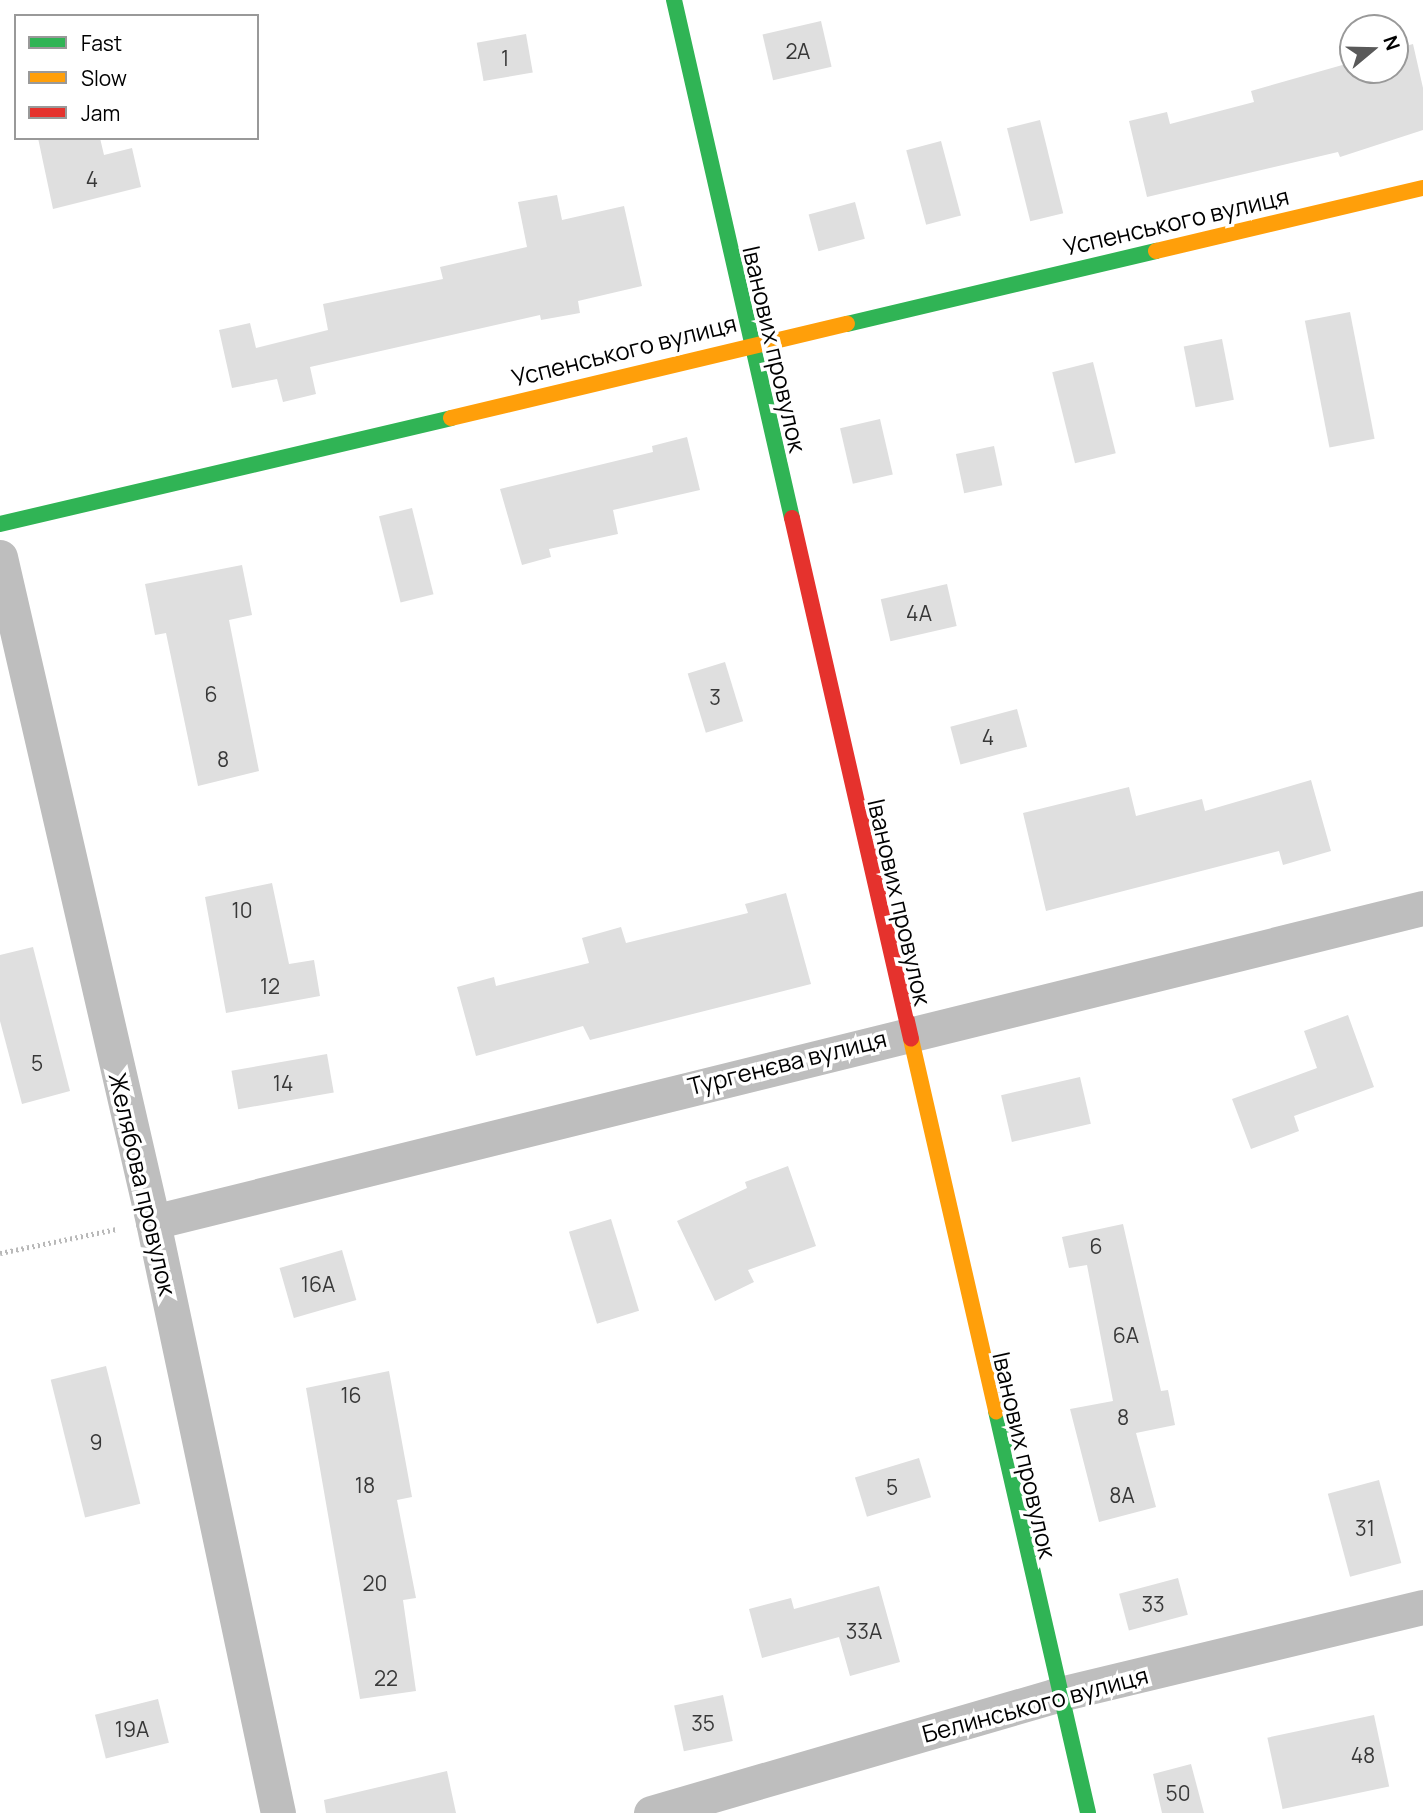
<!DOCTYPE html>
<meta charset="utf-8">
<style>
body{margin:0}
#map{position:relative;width:1423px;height:1813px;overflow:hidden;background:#fff;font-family:Manrope,sans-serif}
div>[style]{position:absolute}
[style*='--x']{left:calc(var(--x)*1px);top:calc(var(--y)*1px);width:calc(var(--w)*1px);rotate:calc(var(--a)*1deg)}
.building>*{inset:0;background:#dfdfdf;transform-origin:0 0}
.path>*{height:4.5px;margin-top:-2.25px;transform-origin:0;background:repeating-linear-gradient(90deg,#b9b9b9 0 2px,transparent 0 5.5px)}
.street>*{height:35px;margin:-17.5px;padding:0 17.5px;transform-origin:17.5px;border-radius:17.5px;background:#bebebe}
.fast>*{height:16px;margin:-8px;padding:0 8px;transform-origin:8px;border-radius:8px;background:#30b455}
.slow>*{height:16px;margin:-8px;padding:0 8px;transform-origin:8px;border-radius:8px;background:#ff9f0a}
.jam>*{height:16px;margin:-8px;padding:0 8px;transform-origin:8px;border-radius:8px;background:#e5322d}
span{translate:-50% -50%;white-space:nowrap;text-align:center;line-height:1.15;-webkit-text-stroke:7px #fff;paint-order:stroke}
.number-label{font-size:21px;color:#383838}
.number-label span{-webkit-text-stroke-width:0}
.street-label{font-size:24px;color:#000}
.legend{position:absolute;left:14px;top:14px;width:245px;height:126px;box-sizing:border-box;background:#fff;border:2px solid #999;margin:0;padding:9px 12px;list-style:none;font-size:21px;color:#000}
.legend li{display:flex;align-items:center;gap:14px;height:35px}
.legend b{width:35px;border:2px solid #999}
.north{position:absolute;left:1339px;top:14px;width:70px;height:70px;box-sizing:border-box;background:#fff;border:2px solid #999;border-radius:50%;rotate:71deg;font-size:19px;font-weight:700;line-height:28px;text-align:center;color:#000}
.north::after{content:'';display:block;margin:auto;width:24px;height:32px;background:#595959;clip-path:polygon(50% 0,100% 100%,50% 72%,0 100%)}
</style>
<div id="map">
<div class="building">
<div style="left:821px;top:21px;width:47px;height:60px;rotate:77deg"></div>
<div style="left:526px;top:34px;width:39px;height:50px;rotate:80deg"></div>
<div style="clip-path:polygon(1413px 44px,1423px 88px,1423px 130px,1340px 157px,1338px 152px,1147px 197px,1129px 121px,1167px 112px,1170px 124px,1254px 102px,1251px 91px,1353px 62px,1353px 70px,1395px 70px,1395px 49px)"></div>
<div style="left:1040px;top:120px;width:96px;height:34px;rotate:76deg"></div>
<div style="clip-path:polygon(38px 138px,100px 138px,104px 155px,132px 148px,141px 187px,53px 209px)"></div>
<div style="left:941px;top:141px;width:77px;height:36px;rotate:75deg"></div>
<div style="clip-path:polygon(557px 195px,562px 220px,624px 206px,642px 286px,578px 301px,580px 313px,541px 320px,540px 315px,310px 367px,316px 394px,283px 402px,277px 379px,232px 388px,219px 330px,250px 323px,256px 348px,328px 330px,323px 304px,443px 279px,440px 267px,527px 247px,518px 202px)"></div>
<div style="left:855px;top:202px;width:38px;height:48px;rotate:75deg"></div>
<div style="left:1350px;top:312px;width:129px;height:46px;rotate:79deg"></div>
<div style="left:1222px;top:339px;width:62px;height:39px;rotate:79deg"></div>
<div style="left:1093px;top:362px;width:94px;height:42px;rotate:76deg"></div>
<div style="left:880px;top:419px;width:57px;height:41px;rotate:77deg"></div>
<div style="clip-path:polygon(687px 437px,700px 490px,613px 510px,618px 534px,549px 549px,551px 557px,522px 565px,500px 489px,653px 452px,652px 446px)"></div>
<div style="left:994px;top:446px;width:40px;height:39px;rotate:78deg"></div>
<div style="left:412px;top:508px;width:89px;height:34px;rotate:76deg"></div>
<div style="clip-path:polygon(242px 565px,252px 615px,229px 620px,259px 771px,198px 786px,166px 633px,155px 635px,145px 584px)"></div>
<div style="left:947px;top:584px;width:43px;height:68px;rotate:77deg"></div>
<div style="left:725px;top:662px;width:62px;height:39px;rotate:73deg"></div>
<div style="left:1017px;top:709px;width:39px;height:69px;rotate:75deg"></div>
<div style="clip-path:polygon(1311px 780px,1331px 851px,1283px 865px,1279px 851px,1046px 911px,1023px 813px,1129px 787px,1136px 816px,1202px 799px,1205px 811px)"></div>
<div style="clip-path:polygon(272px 883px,289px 964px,314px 960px,320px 996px,226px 1013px,205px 897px)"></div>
<div style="clip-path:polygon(786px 893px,811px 984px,590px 1040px,583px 1026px,476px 1056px,457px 987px,494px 977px,496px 986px,589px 963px,582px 938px,621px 927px,626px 943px,748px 913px,745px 904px)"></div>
<div style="clip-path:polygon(33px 947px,70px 1091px,22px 1104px,0 1021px,0 955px)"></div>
<div style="clip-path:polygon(1348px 1015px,1374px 1087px,1294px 1116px,1299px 1131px,1251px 1149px,1232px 1099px,1317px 1068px,1304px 1031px)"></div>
<div style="left:327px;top:1054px;width:39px;height:97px;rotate:80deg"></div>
<div style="left:1080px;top:1077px;width:48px;height:81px;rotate:77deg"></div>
<div style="clip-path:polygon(788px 1166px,816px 1246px,748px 1270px,754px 1282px,715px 1301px,677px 1221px,747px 1188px,745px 1182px)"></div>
<div style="left:611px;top:1219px;width:96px;height:44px;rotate:73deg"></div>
<div style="clip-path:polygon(1123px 1224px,1161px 1391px,1168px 1390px,1175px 1425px,1136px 1433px,1156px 1507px,1099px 1522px,1070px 1409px,1113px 1401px,1087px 1265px,1069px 1268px,1062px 1237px)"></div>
<div style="left:342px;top:1250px;width:52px;height:65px;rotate:74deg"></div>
<div style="left:106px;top:1366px;width:142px;height:57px;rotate:76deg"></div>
<div style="clip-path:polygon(389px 1371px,412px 1497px,397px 1500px,416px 1598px,403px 1600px,416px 1691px,360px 1699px,306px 1388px)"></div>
<div style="left:919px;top:1458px;width:41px;height:67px;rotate:73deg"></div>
<div style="left:1379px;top:1480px;width:86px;height:53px;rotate:75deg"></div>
<div style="left:1178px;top:1578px;width:38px;height:61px;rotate:75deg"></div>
<div style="clip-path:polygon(879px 1586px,900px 1662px,850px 1676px,839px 1637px,762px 1658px,749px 1609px,791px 1598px,794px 1609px)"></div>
<div style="left:723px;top:1695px;width:47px;height:50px;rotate:78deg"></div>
<div style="left:158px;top:1699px;width:45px;height:65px;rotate:76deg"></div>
<div style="left:1374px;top:1715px;width:73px;height:109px;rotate:78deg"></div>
<div style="clip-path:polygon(1191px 1764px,1204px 1813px,1162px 1813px,1153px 1774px)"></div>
<div style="clip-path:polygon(447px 1771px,456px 1813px,326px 1813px,324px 1800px)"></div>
</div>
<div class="path">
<div style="--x:0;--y:1253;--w:119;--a:-11.6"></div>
</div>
<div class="street">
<div style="--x:0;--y:557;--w:682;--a:77.04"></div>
<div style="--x:153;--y:1222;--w:604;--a:78.06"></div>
<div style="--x:153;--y:1222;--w:1308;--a:-13.89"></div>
<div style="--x:651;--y:1813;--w:422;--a:-16.2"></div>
<div style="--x:1056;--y:1695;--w:377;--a:-13.5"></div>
</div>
<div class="fast">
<div style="--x:674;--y:0;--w:531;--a:77.17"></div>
<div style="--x:847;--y:324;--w:318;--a:-13.3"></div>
<div style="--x:0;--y:524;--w:463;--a:-13.2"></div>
<div style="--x:996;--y:1411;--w:412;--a:77.1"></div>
</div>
<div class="slow">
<div style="--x:1156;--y:251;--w:274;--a:-13.3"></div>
<div style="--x:451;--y:418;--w:407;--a:-13.4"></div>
<div style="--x:911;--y:1039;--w:382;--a:77.1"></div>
</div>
<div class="jam">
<div style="--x:792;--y:518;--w:534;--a:77.13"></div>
</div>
<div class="number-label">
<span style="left:798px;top:51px">2А</span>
<span style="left:505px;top:58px">1</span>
<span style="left:92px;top:179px">4</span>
<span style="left:919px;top:613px">4А</span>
<span style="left:211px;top:694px">6</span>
<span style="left:715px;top:697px">3</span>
<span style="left:988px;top:737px">4</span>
<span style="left:223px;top:759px">8</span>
<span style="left:242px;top:910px">10</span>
<span style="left:270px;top:986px">12</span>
<span style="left:37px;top:1063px">5</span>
<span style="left:283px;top:1083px">14</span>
<span style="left:1096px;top:1246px">6</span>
<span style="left:318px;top:1284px">16А</span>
<span style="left:1126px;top:1335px">6А</span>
<span style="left:351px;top:1395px">16</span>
<span style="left:1123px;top:1417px">8</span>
<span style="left:96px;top:1442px">9</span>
<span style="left:365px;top:1485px">18</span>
<span style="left:892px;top:1487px">5</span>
<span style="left:1122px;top:1495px">8А</span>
<span style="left:1365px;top:1528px">31</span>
<span style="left:375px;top:1583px">20</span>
<span style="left:1153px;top:1604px">33</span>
<span style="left:864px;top:1631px">33А</span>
<span style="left:386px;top:1678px">22</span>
<span style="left:703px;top:1723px">35</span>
<span style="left:132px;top:1729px">19А</span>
<span style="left:1363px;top:1755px">48</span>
<span style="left:1178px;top:1793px">50</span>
</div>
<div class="street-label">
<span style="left:1176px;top:221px;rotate:-13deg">Успенського вулиця</span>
<span style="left:775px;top:349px;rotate:77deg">Іванових провулок</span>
<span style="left:624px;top:350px;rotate:-14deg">Успенського вулиця</span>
<span style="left:900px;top:902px;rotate:77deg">Іванових провулок</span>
<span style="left:787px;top:1062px;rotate:-14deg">Тургенєва вулиця</span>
<span style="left:143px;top:1184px;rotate:77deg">Желябова провулок</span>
<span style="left:1025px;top:1455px;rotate:77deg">Іванових провулок</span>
<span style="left:1035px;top:1704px;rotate:-15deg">Белинського вулиця</span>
</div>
<ul class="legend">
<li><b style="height:9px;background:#30b455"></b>Fast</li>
<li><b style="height:9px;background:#ff9f0a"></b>Slow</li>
<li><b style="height:9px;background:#e5322d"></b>Jam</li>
</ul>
<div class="north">N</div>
</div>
